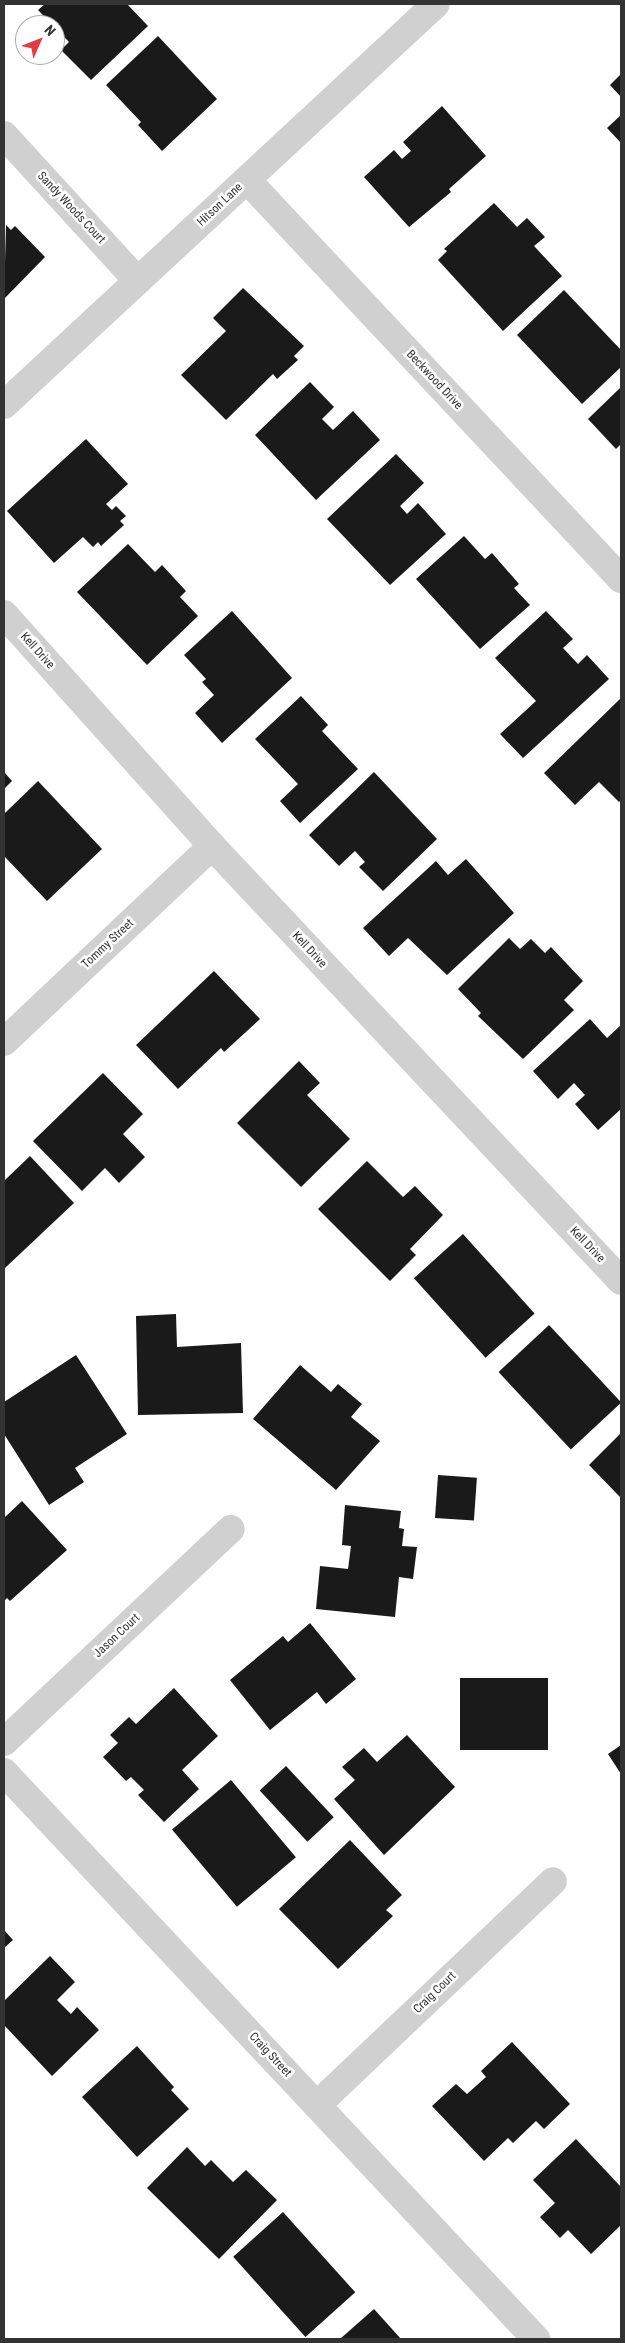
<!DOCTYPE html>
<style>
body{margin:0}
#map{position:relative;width:625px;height:2343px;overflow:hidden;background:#fff;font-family:"Roboto Condensed",sans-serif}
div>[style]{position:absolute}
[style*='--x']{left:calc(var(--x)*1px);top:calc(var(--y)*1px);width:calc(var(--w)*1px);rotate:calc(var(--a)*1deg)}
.building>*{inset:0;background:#1a1a1a;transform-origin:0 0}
.street>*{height:28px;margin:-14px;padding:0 14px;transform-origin:14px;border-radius:14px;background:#d0d0d0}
span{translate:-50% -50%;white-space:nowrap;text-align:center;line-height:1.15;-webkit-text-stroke:5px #fff;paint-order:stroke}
.street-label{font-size:12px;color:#333}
.frame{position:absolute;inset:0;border:5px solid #333;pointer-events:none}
.north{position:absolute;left:15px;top:15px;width:50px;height:50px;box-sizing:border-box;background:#fff;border:1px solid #adadad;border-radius:50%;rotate:46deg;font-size:14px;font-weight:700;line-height:20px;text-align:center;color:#333}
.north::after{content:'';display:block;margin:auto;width:18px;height:22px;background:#e63946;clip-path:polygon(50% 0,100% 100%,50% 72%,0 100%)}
</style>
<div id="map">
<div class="building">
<div style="clip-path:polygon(45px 4px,127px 4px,148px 26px,91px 80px,61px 50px,69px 42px,38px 10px)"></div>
<div style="clip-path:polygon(158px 36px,217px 99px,162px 151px,138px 125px,141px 122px,106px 85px)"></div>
<div style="clip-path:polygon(621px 74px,621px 97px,610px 85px)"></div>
<div style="clip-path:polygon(442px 106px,486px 156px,449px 189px,451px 192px,409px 227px,364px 177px,394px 150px,402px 159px,411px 151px,403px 142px)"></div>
<div style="clip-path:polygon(621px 115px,621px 143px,607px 128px)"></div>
<div style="clip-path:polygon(494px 203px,517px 227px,527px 218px,545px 237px,534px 246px,562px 276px,503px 331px,438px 260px,447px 251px,444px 249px)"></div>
<div style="clip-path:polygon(6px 225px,11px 230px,15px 226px,45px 257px,4px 299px)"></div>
<div style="clip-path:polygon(243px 288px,304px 346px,294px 356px,298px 360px,277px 379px,273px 374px,226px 420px,181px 375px,226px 331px,213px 318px)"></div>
<div style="clip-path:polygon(564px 290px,621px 350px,621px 367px,582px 404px,517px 335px)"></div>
<div style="clip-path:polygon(310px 382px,334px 407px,322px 419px,333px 430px,353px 411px,380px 440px,316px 500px,255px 435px)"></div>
<div style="clip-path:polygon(621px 387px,621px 444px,616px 449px,588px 419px)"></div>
<div style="clip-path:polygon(86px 439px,128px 484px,106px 504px,112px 510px,116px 506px,126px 516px,120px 521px,124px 525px,101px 546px,98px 542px,93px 547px,83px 537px,54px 563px,7px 511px)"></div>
<div style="clip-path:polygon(396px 454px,424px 483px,400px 506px,407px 514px,418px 503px,446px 534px,390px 585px,327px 519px)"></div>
<div style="clip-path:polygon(464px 536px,485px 559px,492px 553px,519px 584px,514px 588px,530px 605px,480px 649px,416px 579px)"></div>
<div style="clip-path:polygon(128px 544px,155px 572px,162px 565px,186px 591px,180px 597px,198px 616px,147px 665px,77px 592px)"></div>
<div style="clip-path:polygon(232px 611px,292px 678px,222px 743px,195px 713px,214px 695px,202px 682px,206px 679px,184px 655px)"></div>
<div style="clip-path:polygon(546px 611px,573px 639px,563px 648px,578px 664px,587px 655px,609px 679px,523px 758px,500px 734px,536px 701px,495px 658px)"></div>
<div style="clip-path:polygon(301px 696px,328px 725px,322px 731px,358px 769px,300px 823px,280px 801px,298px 784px,255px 739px)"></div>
<div style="clip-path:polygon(621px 698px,621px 800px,619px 802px,599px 782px,575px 805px,544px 773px)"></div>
<div style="clip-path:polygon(4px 772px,12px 781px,4px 789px)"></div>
<div style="clip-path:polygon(374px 772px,437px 839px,383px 891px,359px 867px,365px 862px,355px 851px,339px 866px,309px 835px)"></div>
<div style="clip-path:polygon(38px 781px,102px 849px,47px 901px,4px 856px,4px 814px)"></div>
<div style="clip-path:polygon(466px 859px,514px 913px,447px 975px,408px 938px,389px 956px,363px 928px,436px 861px,448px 875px)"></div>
<div style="clip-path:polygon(509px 938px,520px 949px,531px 939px,545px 953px,551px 947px,583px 981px,564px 1000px,574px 1010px,523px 1059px,478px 1016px,481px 1013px,458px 989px)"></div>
<div style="clip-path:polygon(214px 971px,260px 1019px,224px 1052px,221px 1048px,178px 1089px,136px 1045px)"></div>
<div style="clip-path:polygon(590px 1019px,607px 1038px,621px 1025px,621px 1109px,598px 1130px,575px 1104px,585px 1095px,574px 1083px,558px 1099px,533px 1071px)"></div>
<div style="clip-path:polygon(299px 1061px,320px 1083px,307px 1095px,350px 1139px,301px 1187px,237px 1123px)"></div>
<div style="clip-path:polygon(103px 1073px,143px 1114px,123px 1134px,145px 1157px,119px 1183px,105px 1168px,82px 1191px,33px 1141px)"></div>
<div style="clip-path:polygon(30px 1156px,74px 1203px,5px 1268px,4px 1181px)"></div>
<div style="clip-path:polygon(367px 1161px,403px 1197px,415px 1186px,443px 1215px,410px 1249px,416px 1255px,390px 1281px,318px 1209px)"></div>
<div style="left:463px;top:1234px;width:107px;height:66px;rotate:48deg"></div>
<div style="clip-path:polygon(176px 1314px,177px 1347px,241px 1343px,243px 1413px,138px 1415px,136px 1316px)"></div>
<div style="left:549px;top:1325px;width:106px;height:69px;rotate:47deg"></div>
<div style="clip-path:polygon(76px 1355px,127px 1434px,75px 1468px,84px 1482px,49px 1505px,4px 1434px,4px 1402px)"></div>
<div style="clip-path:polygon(300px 1365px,331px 1392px,338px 1384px,362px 1404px,351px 1417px,380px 1441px,336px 1490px,253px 1419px)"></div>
<div style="clip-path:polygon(621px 1433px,621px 1498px,589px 1465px)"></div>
<div style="left:438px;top:1475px;width:39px;height:43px;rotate:4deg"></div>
<div style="clip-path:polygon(22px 1501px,67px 1550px,10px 1601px,7px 1598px,4px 1601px,4px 1518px)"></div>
<div style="clip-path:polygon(345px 1505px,401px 1511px,399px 1528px,404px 1529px,402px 1546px,417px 1547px,413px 1579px,399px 1577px,395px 1617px,316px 1609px,320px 1566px,348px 1569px,351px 1546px,342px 1545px)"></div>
<div style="clip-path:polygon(310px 1623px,356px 1679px,326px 1704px,317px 1692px,270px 1730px,230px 1680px,283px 1636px,288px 1642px)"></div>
<div style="left:548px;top:1678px;width:72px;height:88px;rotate:90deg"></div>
<div style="clip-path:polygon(174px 1688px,218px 1736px,182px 1770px,199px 1789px,164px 1822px,138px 1795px,144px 1790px,131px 1777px,126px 1781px,103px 1757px,118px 1743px,110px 1735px,129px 1717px,136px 1724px)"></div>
<div style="clip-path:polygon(407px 1735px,455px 1787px,384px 1855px,334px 1799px,355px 1780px,342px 1767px,364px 1748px,377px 1762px)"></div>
<div style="clip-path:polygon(621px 1745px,621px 1774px,608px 1754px)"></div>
<div style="left:286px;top:1766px;width:70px;height:36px;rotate:47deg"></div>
<div style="left:231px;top:1780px;width:101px;height:77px;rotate:50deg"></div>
<div style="clip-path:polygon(350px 1840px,402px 1895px,386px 1910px,393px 1916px,338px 1969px,279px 1909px)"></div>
<div style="clip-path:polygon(4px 1930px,13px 1940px,4px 1948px)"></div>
<div style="clip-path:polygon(50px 1956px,75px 1982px,57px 2000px,71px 2014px,77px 2007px,99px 2030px,52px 2076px,4px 2025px,4px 2001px)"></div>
<div style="clip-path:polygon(512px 2042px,570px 2104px,544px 2129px,536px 2121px,513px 2143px,508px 2138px,484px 2161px,432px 2106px,456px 2084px,467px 2094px,486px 2077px,481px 2071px)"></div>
<div style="clip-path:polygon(137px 2046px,174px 2087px,171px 2090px,189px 2109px,137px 2157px,82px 2097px)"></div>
<div style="clip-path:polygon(576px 2139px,621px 2187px,621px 2225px,591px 2254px,568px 2230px,560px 2238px,540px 2217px,555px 2203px,533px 2180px)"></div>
<div style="clip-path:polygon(187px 2147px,205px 2166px,211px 2160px,233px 2182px,246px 2170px,277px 2200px,219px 2259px,147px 2188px)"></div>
<div style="left:283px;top:2212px;width:108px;height:67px;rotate:48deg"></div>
<div style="clip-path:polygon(374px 2309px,401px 2339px,340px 2339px)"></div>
</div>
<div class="street">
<div style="--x:4;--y:135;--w:198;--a:47.5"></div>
<div style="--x:247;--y:180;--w:547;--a:46.85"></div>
<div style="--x:4;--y:405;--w:589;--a:-42.87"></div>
<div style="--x:4;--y:614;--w:312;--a:48.1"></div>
<div style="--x:212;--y:846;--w:597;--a:46.76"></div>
<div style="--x:4;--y:1042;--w:286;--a:-43.3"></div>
<div style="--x:4;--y:1742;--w:311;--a:-43.2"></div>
<div style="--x:4;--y:1772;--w:778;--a:46.82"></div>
<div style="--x:317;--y:2105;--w:325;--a:-43.5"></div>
</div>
<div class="street-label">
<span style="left:220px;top:205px;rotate:-43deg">Hitson Lane</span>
<span style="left:71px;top:208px;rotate:47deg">Sandy Woods Court</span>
<span style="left:434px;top:380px;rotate:47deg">Beckwood Drive</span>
<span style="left:37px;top:651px;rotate:48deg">Kell Drive</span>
<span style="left:108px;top:944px;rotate:-43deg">Tommy Street</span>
<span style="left:309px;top:950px;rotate:47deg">Kell Drive</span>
<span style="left:587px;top:1245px;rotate:46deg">Kell Drive</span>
<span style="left:117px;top:1636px;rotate:-43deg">Jason Court</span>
<span style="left:435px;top:1993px;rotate:-44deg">Craig Court</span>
<span style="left:270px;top:2055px;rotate:47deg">Craig Street</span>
</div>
<div class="frame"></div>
<div class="north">N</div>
</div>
